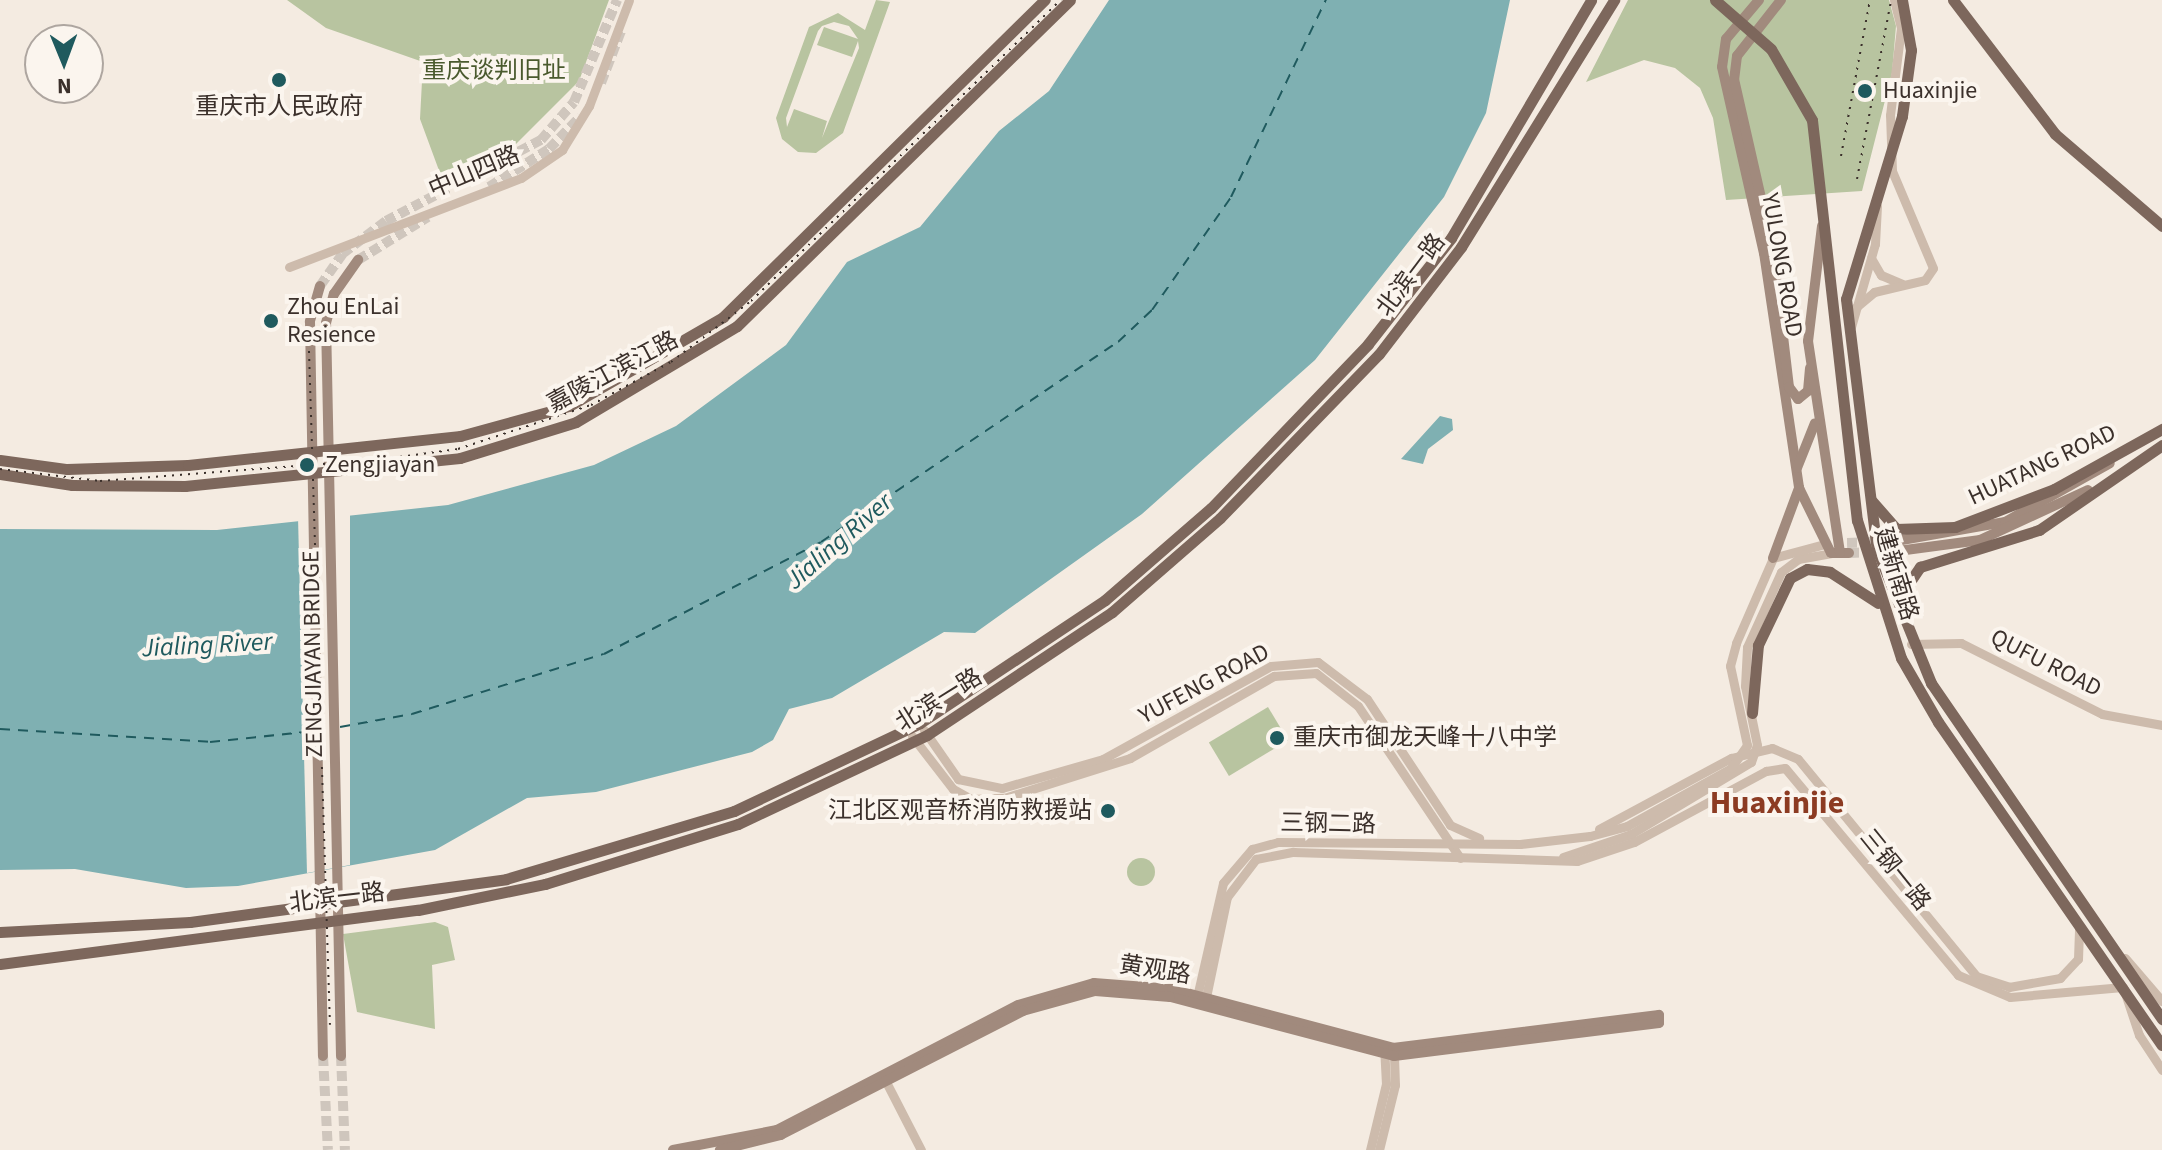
<!DOCTYPE html>
<meta charset="utf-8">
<style>
body{margin:0}
#map{position:relative;width:2162px;height:1150px;overflow:hidden;background:#f4ebe1;font-family:"Source Sans 3","Noto Sans SC",sans-serif}
div>[style]{position:absolute}
[style*='--x']{left:calc(var(--x)*1px);top:calc(var(--y)*1px);width:calc(var(--w)*1px);rotate:calc(var(--a)*1deg)}
.green>*{inset:0;background:#b8c4a0;transform-origin:0 0}
.round{border-radius:50%}
.water>*{inset:0;background:#7fb0b2}
.pier>*{inset:0;background:#f4ebe1}
.ferry>*{height:2px;margin-top:-1px;transform-origin:0;background:repeating-linear-gradient(90deg,#1f5a5e 0 10px,transparent 0 18px)}
.secondary-tunnel>*{height:10px;margin-top:-5px;transform-origin:0;background:repeating-linear-gradient(90deg,#cfc6bd 0 10px,transparent 0 15px)}
.tertiary>*{height:9px;margin:-4.5px;padding:0 4.5px;transform-origin:4.5px;border-radius:4.5px;background:#cdbbac}
.secondary>*{height:10px;margin:-5px;padding:0 5px;transform-origin:5px;border-radius:5px;background:#a18a7d}
.primary>*{height:11px;margin:-5.5px;padding:0 5.5px;transform-origin:5.5px;border-radius:5.5px;background:#7d675c}
.rail>*{height:2px;margin-top:-1px;transform-origin:0;background:repeating-linear-gradient(90deg,#3b302b 0 2px,transparent 0 8px)}
.dots>*{width:22px;height:22px;translate:-50% -50%;box-sizing:border-box;border:4px solid #fbf5ee;border-radius:50%}
span{translate:-50% -50%;white-space:nowrap;text-align:center;line-height:1.15;-webkit-text-stroke:8px #fbf5ee;paint-order:stroke}
.park-label{font-size:24px;color:#4a5a2e}
.poi-label{font-size:24px;color:#3b302b}
.left{translate:0 -50%;text-align:left}
.right{translate:-100% -50%;text-align:right}
.street-label{font-size:24px;color:#3b302b}
.water-label{font-size:26px;color:#1f5a5e;font-style:italic}
.district-label{font-size:32px;color:#8c3b22;font-weight:700}
.north{position:absolute;left:24px;top:24px;width:80px;height:80px;box-sizing:border-box;background:#fbf5ee;border:2px solid #aea6a0;border-radius:50%;rotate:179deg;font-size:22px;font-weight:700;line-height:32px;text-align:center;color:#3b302b}
.north::after{content:'';display:block;margin:auto;width:28px;height:36px;background:#1f5a5e;clip-path:polygon(50% 0,100% 100%,50% 72%,0 100%)}
</style>
<div id="map">
<div class="green">
<div style="clip-path:polygon(287px 0,609px 0,579px 81px,503px 157px,444px 184px,420px 119px,423px 62px,326px 28px)"></div>
<div style="clip-path:polygon(evenodd,876px 0,890px 2px,843px 133px,816px 153px,798px 152px,782px 139px,776px 118px,809px 27px,838px 13px,865px 30px,876px 0,834px 22px,849px 26px,858px 39px,824px 27px,817px 45px,852px 57px,858px 41px,859px 48px,822px 138px,827px 121px,794px 109px,787px 127px,786px 118px,818px 31px,822px 26px,834px 22px)"></div>
<div style="clip-path:polygon(1628px 0,1889px 0,1896px 26px,1892px 73px,1862px 191px,1726px 200px,1713px 118px,1700px 88px,1675px 68px,1644px 60px,1586px 82px)"></div>
<div style="left:1268px;top:707px;width:39px;height:69px;rotate:59deg"></div>
<div class="round" style="left:1127px;top:858px;width:28px;height:28px"></div>
<div style="clip-path:polygon(435px 922px,448px 927px,455px 960px,432px 965px,435px 1029px,357px 1012px,343px 934px)"></div>
</div>
<div class="water">
<div style="clip-path:polygon(1109px 0,1510px 0,1486px 113px,1444px 197px,1315px 360px,1142px 514px,975px 633px,944px 632px,832px 698px,789px 709px,773px 740px,752px 752px,596px 792px,527px 798px,435px 850px,238px 886px,186px 888px,75px 869px,0 870px,0 529px,217px 530px,448px 505px,594px 465px,676px 426px,786px 345px,847px 262px,920px 227px,999px 131px,1049px 91px)"></div>
<div style="clip-path:polygon(1440px 416px,1452px 419px,1453px 430px,1428px 449px,1423px 464px,1401px 459px)"></div>
</div>
<div class="pier">
<div style="clip-path:polygon(350px 512px,350px 865px,307px 873px,298px 517px)"></div>
</div>
<div class="ferry">
<div style="--x:340;--y:727;--w:73;--a:-10.2"></div>
<div style="--x:412;--y:714;--w:201;--a:-17.4"></div>
<div style="--x:604;--y:654;--w:244;--a:-27.3"></div>
<div style="--x:821;--y:542;--w:358;--a:-34"></div>
<div style="--x:1118;--y:342;--w:47;--a:-43.3"></div>
<div style="--x:1152;--y:310;--w:138;--a:-55"></div>
<div style="--x:1231;--y:197;--w:219;--a:-64.3"></div>
<div style="--x:0;--y:729;--w:210;--a:3.5"></div>
<div style="--x:210;--y:742;--w:105;--a:-6"></div>
</div>
<div class="secondary-tunnel">
<div style="--x:601;--y:83;--w:56;--a:-69"></div>
<div style="--x:489;--y:187;--w:71;--a:-32.3"></div>
<div style="--x:549;--y:149;--w:45;--a:-45.9"></div>
<div style="--x:358;--y:260;--w:82;--a:-31.6"></div>
<div style="--x:320;--y:286;--w:39;--a:-55"></div>
<div style="--x:342;--y:254;--w:55;--a:-36.9"></div>
<div style="--x:386;--y:221;--w:175;--a:-27.6"></div>
<div style="--x:541;--y:140;--w:50;--a:-49"></div>
<div style="--x:574;--y:102;--w:111;--a:-67.1"></div>
<div style="--x:1847;--y:543;--w:49;--a:-2.3"></div>
<div style="--x:1849;--y:553;--w:49;--a:-2.3"></div>
<div style="--x:323;--y:1056;--w:94;--a:87"></div>
<div style="--x:341;--y:1056;--w:94;--a:87.6"></div>
</div>
<div class="tertiary">
<div style="--x:1871;--y:258;--w:20;--a:60"></div>
<div style="--x:1881;--y:275;--w:23;--a:23"></div>
<div style="--x:289;--y:267;--w:248;--a:-21"></div>
<div style="--x:521;--y:178;--w:50;--a:-34.3"></div>
<div style="--x:562;--y:150;--w:52;--a:-58.5"></div>
<div style="--x:589;--y:106;--w:113;--a:-69.3"></div>
<div style="--x:1855;--y:308;--w:25;--a:-40"></div>
<div style="--x:1874;--y:292;--w:52;--a:-13.2"></div>
<div style="--x:1925;--y:280;--w:14;--a:-56"></div>
<div style="--x:1933;--y:268;--w:105;--a:-112.9"></div>
<div style="--x:1892;--y:171;--w:56;--a:-92"></div>
<div style="--x:1890;--y:115;--w:88;--a:-82.8"></div>
<div style="--x:1901;--y:28;--w:29;--a:-104"></div>
<div style="--x:1851;--y:327;--w:86;--a:-73.9"></div>
<div style="--x:1875;--y:244;--w:38;--a:-87"></div>
<div style="--x:1911;--y:644;--w:50;--a:-1.1"></div>
<div style="--x:1961;--y:643;--w:158;--a:26.7"></div>
<div style="--x:2102;--y:714;--w:61;--a:10.4"></div>
<div style="--x:924;--y:730;--w:60;--a:55.2"></div>
<div style="--x:958;--y:779;--w:45;--a:11.6"></div>
<div style="--x:1002;--y:788;--w:105;--a:-16"></div>
<div style="--x:1103;--y:759;--w:192;--a:-29"></div>
<div style="--x:1271;--y:666;--w:47;--a:-4.9"></div>
<div style="--x:1318;--y:662;--w:61;--a:37.1"></div>
<div style="--x:1367;--y:699;--w:151;--a:56.6"></div>
<div style="--x:1450;--y:825;--w:32;--a:24"></div>
<div style="--x:912;--y:736;--w:67;--a:52.3"></div>
<div style="--x:953;--y:789;--w:21;--a:29"></div>
<div style="--x:971;--y:799;--w:33;--a:-2"></div>
<div style="--x:1004;--y:798;--w:132;--a:-17.6"></div>
<div style="--x:1130;--y:758;--w:166;--a:-29.7"></div>
<div style="--x:1274;--y:676;--w:42;--a:-4.1"></div>
<div style="--x:1316;--y:673;--w:53;--a:38.2"></div>
<div style="--x:1358;--y:706;--w:183;--a:56.1"></div>
<div style="--x:1599;--y:829;--w:150;--a:-28.3"></div>
<div style="--x:1731;--y:758;--w:42;--a:-13.7"></div>
<div style="--x:1772;--y:748;--w:28;--a:23"></div>
<div style="--x:1798;--y:759;--w:281;--a:50.6"></div>
<div style="--x:1976;--y:976;--w:35;--a:18"></div>
<div style="--x:2009;--y:987;--w:52;--a:-10"></div>
<div style="--x:2060;--y:978;--w:26;--a:-47"></div>
<div style="--x:2078;--y:959;--w:33;--a:-88"></div>
<div style="--x:1563;--y:857;--w:72;--a:-18.7"></div>
<div style="--x:1631;--y:834;--w:140;--a:-31"></div>
<div style="--x:1751;--y:762;--w:18;--a:-71"></div>
<div style="--x:1757;--y:745;--w:60;--a:-101.5"></div>
<div style="--x:1745;--y:686;--w:39;--a:-87"></div>
<div style="--x:1747;--y:647;--w:82;--a:-65.6"></div>
<div style="--x:1781;--y:572;--w:21;--a:-37"></div>
<div style="--x:1798;--y:559;--w:34;--a:-10"></div>
<div style="--x:2125;--y:958;--w:57;--a:49.3"></div>
<div style="--x:1196;--y:1001;--w:121;--a:-77.1"></div>
<div style="--x:1223;--y:883;--w:45;--a:-49.5"></div>
<div style="--x:1252;--y:849;--w:27;--a:-15"></div>
<div style="--x:1278;--y:842;--w:242;--a:0.5"></div>
<div style="--x:1520;--y:844;--w:70;--a:-6.5"></div>
<div style="--x:1590;--y:836;--w:38;--a:-15"></div>
<div style="--x:1627;--y:826;--w:119;--a:-29.1"></div>
<div style="--x:1731;--y:768;--w:28;--a:-55"></div>
<div style="--x:1747;--y:745;--w:81;--a:-102.1"></div>
<div style="--x:1730;--y:666;--w:24;--a:-75"></div>
<div style="--x:1736;--y:643;--w:93;--a:-66.5"></div>
<div style="--x:1773;--y:558;--w:54;--a:-15.1"></div>
<div style="--x:1205;--y:1002;--w:107;--a:-78.2"></div>
<div style="--x:1227;--y:897;--w:48;--a:-52.7"></div>
<div style="--x:1256;--y:859;--w:38;--a:-11"></div>
<div style="--x:1293;--y:852;--w:284;--a:1.8"></div>
<div style="--x:1577;--y:861;--w:60;--a:-18.4"></div>
<div style="--x:1634;--y:842;--w:150;--a:-28.3"></div>
<div style="--x:1766;--y:771;--w:19;--a:-9"></div>
<div style="--x:1785;--y:768;--w:270;--a:50.1"></div>
<div style="--x:1958;--y:975;--w:56;--a:22.9"></div>
<div style="--x:2010;--y:997;--w:113;--a:-5.1"></div>
<div style="--x:2123;--y:987;--w:51;--a:71.6"></div>
<div style="--x:2139;--y:1035;--w:42;--a:56.7"></div>
<div style="--x:883;--y:1076;--w:83;--a:62.8"></div>
<div style="--x:1370;--y:1150;--w:68;--a:-76.4"></div>
<div style="--x:1386;--y:1084;--w:34;--a:-93"></div>
<div style="--x:1379;--y:1150;--w:67;--a:-76.2"></div>
<div style="--x:1395;--y:1085;--w:33;--a:-92"></div>
</div>
<div class="secondary">
<div style="--x:1759;--y:0;--w:51;--a:130.2"></div>
<div style="--x:1726;--y:39;--w:28;--a:98"></div>
<div style="--x:1722;--y:67;--w:191;--a:77.3"></div>
<div style="--x:1764;--y:253;--w:238;--a:81.5"></div>
<div style="--x:1799;--y:488;--w:72;--a:63.8"></div>
<div style="--x:1831;--y:553;--w:18;--a:0"></div>
<div style="--x:1781;--y:0;--w:71;--a:128.2"></div>
<div style="--x:1737;--y:56;--w:23;--a:97"></div>
<div style="--x:1734;--y:79;--w:176;--a:77.2"></div>
<div style="--x:1773;--y:251;--w:137;--a:83.3"></div>
<div style="--x:1789;--y:387;--w:15;--a:53"></div>
<div style="--x:1798;--y:399;--w:13;--a:-39"></div>
<div style="--x:1808;--y:391;--w:23;--a:-85"></div>
<div style="--x:1822;--y:226;--w:116;--a:96.9"></div>
<div style="--x:1808;--y:341;--w:214;--a:81.4"></div>
<div style="--x:320;--y:286;--w:37;--a:106"></div>
<div style="--x:310;--y:322;--w:734;--a:88.99"></div>
<div style="--x:1797;--y:468;--w:48;--a:-68.2"></div>
<div style="--x:1896;--y:541;--w:111;--a:-9.9"></div>
<div style="--x:2005;--y:522;--w:120;--a:-29.3"></div>
<div style="--x:1898;--y:551;--w:83;--a:-7.6"></div>
<div style="--x:1980;--y:540;--w:119;--a:-24.8"></div>
<div style="--x:1773;--y:558;--w:75;--a:-69.6"></div>
<div style="--x:341;--y:1056;--w:733;--a:-91.17"></div>
<div style="--x:326;--y:323;--w:30;--a:-75"></div>
<div style="--x:334;--y:294;--w:42;--a:-54.8"></div>
<div style="--x:673;--y:1150;--w:106;--a:-10.9"></div>
<div style="--x:777;--y:1130;--w:271;--a:-27.4"></div>
<div style="--x:1018;--y:1005;--w:79;--a:-16.1"></div>
<div style="--x:1094;--y:983;--w:78;--a:4.4"></div>
<div style="--x:1172;--y:989;--w:229;--a:14.9"></div>
<div style="--x:1393;--y:1048;--w:268;--a:-7.1"></div>
<div style="--x:1659;--y:1015;--w:8;--a:90"></div>
<div style="--x:1659;--y:1023;--w:267;--a:172.9"></div>
<div style="--x:1394;--y:1056;--w:232;--a:-165.2"></div>
<div style="--x:1170;--y:997;--w:75;--a:-175.4"></div>
<div style="--x:1095;--y:991;--w:75;--a:164.5"></div>
<div style="--x:1023;--y:1011;--w:272;--a:152.9"></div>
<div style="--x:781;--y:1135;--w:63;--a:166.2"></div>
</div>
<div class="primary">
<div style="--x:1715;--y:0;--w:74;--a:41.2"></div>
<div style="--x:1771;--y:49;--w:82;--a:60"></div>
<div style="--x:1812;--y:120;--w:403;--a:83.6"></div>
<div style="--x:1857;--y:520;--w:145;--a:72.3"></div>
<div style="--x:1901;--y:658;--w:74;--a:60"></div>
<div style="--x:1938;--y:722;--w:393;--a:55.3"></div>
<div style="--x:1902;--y:0;--w:51;--a:79.8"></div>
<div style="--x:1911;--y:50;--w:67;--a:97.8"></div>
<div style="--x:1902;--y:116;--w:191;--a:107"></div>
<div style="--x:1846;--y:299;--w:253;--a:83"></div>
<div style="--x:1877;--y:550;--w:144;--a:67.9"></div>
<div style="--x:1931;--y:683;--w:408;--a:55.5"></div>
<div style="--x:1953;--y:0;--w:168;--a:52.7"></div>
<div style="--x:2055;--y:134;--w:141;--a:40.7"></div>
<div style="--x:0;--y:460;--w:68;--a:7.7"></div>
<div style="--x:67;--y:469;--w:121;--a:-1.9"></div>
<div style="--x:188;--y:465;--w:274;--a:-6.1"></div>
<div style="--x:460;--y:436;--w:113;--a:-15.4"></div>
<div style="--x:569;--y:406;--w:178;--a:-30"></div>
<div style="--x:723;--y:317;--w:452;--a:-44.6"></div>
<div style="--x:0;--y:474;--w:73;--a:8.7"></div>
<div style="--x:72;--y:485;--w:113;--a:0.5"></div>
<div style="--x:185;--y:486;--w:276;--a:-5.8"></div>
<div style="--x:460;--y:458;--w:121;--a:-17.2"></div>
<div style="--x:576;--y:422;--w:187;--a:-30.8"></div>
<div style="--x:737;--y:326;--w:466;--a:-44.4"></div>
<div style="--x:1872;--y:501;--w:37;--a:49"></div>
<div style="--x:1896;--y:529;--w:59;--a:-1.9"></div>
<div style="--x:1955;--y:527;--w:106;--a:-21"></div>
<div style="--x:2054;--y:489;--w:124;--a:-29.1"></div>
<div style="--x:1902;--y:612;--w:23;--a:-83"></div>
<div style="--x:1905;--y:589;--w:27;--a:-56"></div>
<div style="--x:1920;--y:567;--w:125;--a:-17.3"></div>
<div style="--x:2039;--y:530;--w:150;--a:-34.6"></div>
<div style="--x:1752;--y:713;--w:68;--a:-85"></div>
<div style="--x:1758;--y:645;--w:74;--a:-64.5"></div>
<div style="--x:1790;--y:578;--w:19;--a:-28"></div>
<div style="--x:1807;--y:569;--w:23;--a:7"></div>
<div style="--x:1830;--y:572;--w:57;--a:32.9"></div>
<div style="--x:0;--y:932;--w:190;--a:-3"></div>
<div style="--x:190;--y:922;--w:319;--a:-7.7"></div>
<div style="--x:506;--y:879;--w:238;--a:-16.6"></div>
<div style="--x:734;--y:811;--w:206;--a:-25.3"></div>
<div style="--x:920;--y:723;--w:222;--a:-33.6"></div>
<div style="--x:1105;--y:600;--w:140;--a:-41"></div>
<div style="--x:1211;--y:508;--w:227;--a:-46.2"></div>
<div style="--x:1368;--y:344;--w:135;--a:-51.9"></div>
<div style="--x:1451;--y:238;--w:276;--a:-59.5"></div>
<div style="--x:0;--y:964;--w:421;--a:-7.4"></div>
<div style="--x:418;--y:910;--w:130;--a:-11.6"></div>
<div style="--x:545;--y:884;--w:202;--a:-17.3"></div>
<div style="--x:738;--y:824;--w:209;--a:-25.2"></div>
<div style="--x:927;--y:735;--w:222;--a:-33.6"></div>
<div style="--x:1112;--y:612;--w:143;--a:-41"></div>
<div style="--x:1220;--y:518;--w:228;--a:-45.9"></div>
<div style="--x:1379;--y:354;--w:135;--a:-52.5"></div>
<div style="--x:1461;--y:247;--w:291;--a:-58.2"></div>
</div>
<div class="rail">
<div style="--x:1841;--y:156;--w:159;--a:-79.5"></div>
<div style="--x:1857;--y:179;--w:182;--a:-79.2"></div>
<div style="--x:309;--y:351;--w:674;--a:88.22"></div>
<div style="--x:0;--y:469;--w:101;--a:6.8"></div>
<div style="--x:100;--y:481;--w:285;--a:-4.4"></div>
<div style="--x:384;--y:459;--w:75;--a:-7.7"></div>
<div style="--x:458;--y:449;--w:140;--a:-18.3"></div>
<div style="--x:591;--y:405;--w:91;--a:-28.3"></div>
<div style="--x:671;--y:362;--w:101;--a:-37.3"></div>
<div style="--x:751;--y:301;--w:432;--a:-44.2"></div>
</div>
<div class="dots">
<div style="left:279px;top:80px;background:#1f5a5e"></div>
<div style="left:1865px;top:91px;background:#1f5a5e"></div>
<div style="left:271px;top:321px;background:#1f5a5e"></div>
<div style="left:307px;top:465px;background:#1f5a5e"></div>
<div style="left:1277px;top:738px;background:#1f5a5e"></div>
<div style="left:1108px;top:811px;background:#1f5a5e"></div>
</div>
<div class="park-label">
<span style="left:494px;top:71px">重庆谈判旧址</span>
</div>
<div class="poi-label">
<span class="left" style="left:1883px;top:91px">Huaxinjie</span>
<span style="left:279px;top:107px">重庆市人民政府</span>
<span class="left" style="left:287px;top:321px">Zhou EnLai<br>Resience</span>
<span class="left" style="left:325px;top:465px">Zengjiayan</span>
<span class="left" style="left:1293px;top:738px">重庆市御龙天峰十八中学</span>
<span class="right" style="left:1092px;top:811px">江北区观音桥消防救援站</span>
</div>
<div class="street-label">
<span style="left:474px;top:172px;rotate:-23deg">中山四路</span>
<span style="left:1782px;top:265px;rotate:80deg">YULONG ROAD</span>
<span style="left:1411px;top:275px;rotate:-53deg">北滨一路</span>
<span style="left:613px;top:372px;rotate:-28deg">嘉陵江滨江路</span>
<span style="left:2042px;top:465px;rotate:-25deg">HUATANG ROAD</span>
<span style="left:1896px;top:574px;rotate:73deg">建新南路</span>
<span style="left:313px;top:654px;rotate:-91deg">ZENGJIAYAN BRIDGE</span>
<span style="left:2046px;top:663px;rotate:27deg">QUFU ROAD</span>
<span style="left:1204px;top:684px;rotate:-28deg">YUFENG ROAD</span>
<span style="left:939px;top:700px;rotate:-32deg">北滨一路</span>
<span style="left:1328px;top:824px;rotate:1deg">三钢二路</span>
<span style="left:1895px;top:870px;rotate:51deg">三钢一路</span>
<span style="left:337px;top:898px;rotate:-7deg">北滨一路</span>
<span style="left:1155px;top:970px;rotate:9deg">黄观路</span>
</div>
<div class="water-label">
<span style="left:839px;top:541px;rotate:-41deg">Jialing River</span>
<span style="left:207px;top:645px;rotate:-3deg">Jialing River</span>
</div>
<div class="district-label">
<span style="left:1777px;top:803px">Huaxinjie</span>
</div>
<div class="north">N</div>
</div>
